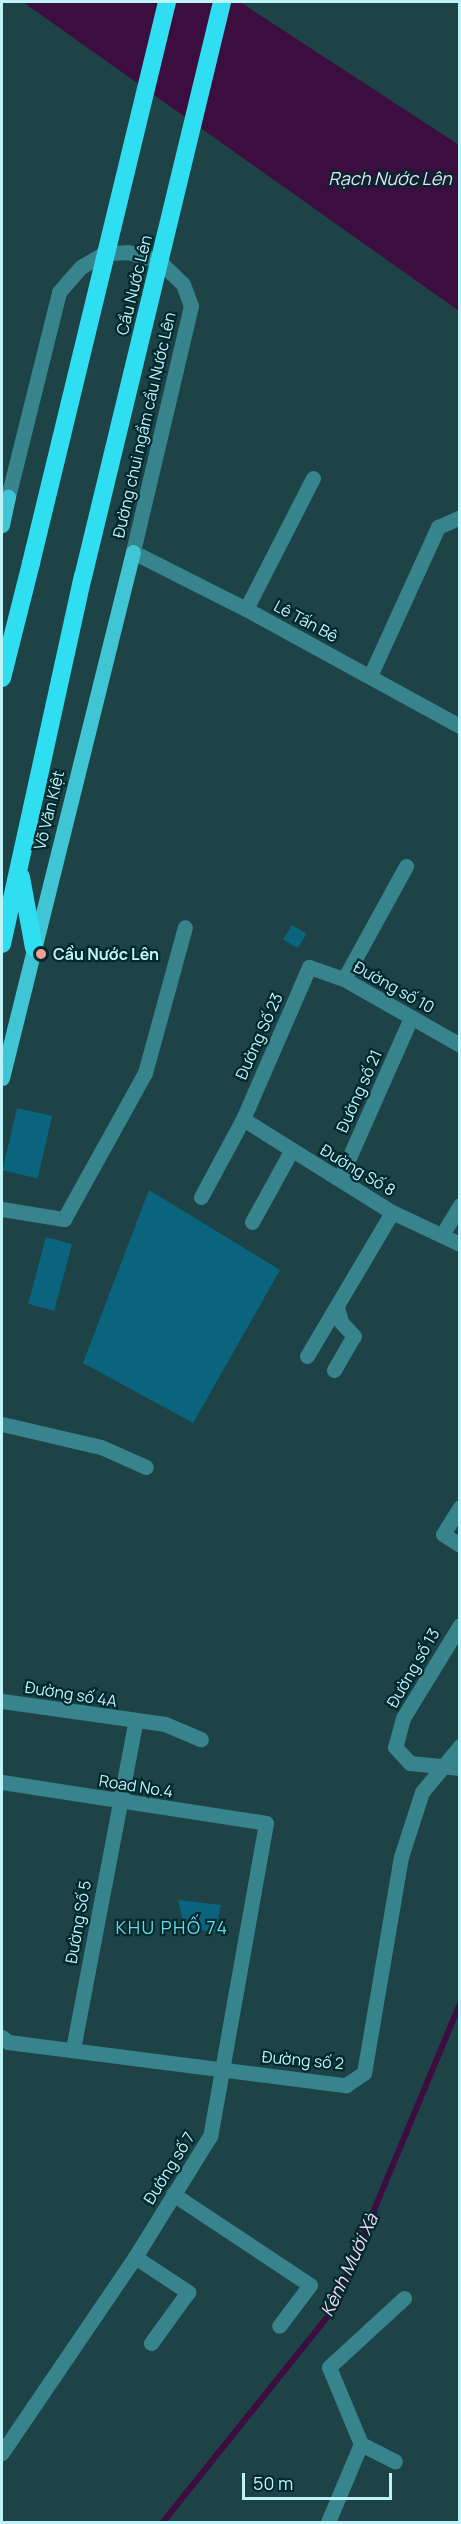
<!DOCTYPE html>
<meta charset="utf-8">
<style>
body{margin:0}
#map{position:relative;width:461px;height:2524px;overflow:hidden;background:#1e4347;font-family:Manrope,sans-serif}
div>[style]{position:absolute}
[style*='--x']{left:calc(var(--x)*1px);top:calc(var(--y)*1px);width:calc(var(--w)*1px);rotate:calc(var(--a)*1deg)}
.water>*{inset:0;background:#3c0d3f}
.stream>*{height:6px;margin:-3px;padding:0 3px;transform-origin:3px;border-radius:3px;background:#3c0d3f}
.building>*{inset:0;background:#0a647e;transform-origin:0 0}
.minor>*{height:15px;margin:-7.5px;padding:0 7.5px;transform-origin:7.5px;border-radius:7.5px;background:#38848d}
.major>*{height:15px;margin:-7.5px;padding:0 7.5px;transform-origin:7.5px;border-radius:7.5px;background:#3fc5d3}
.highway>*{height:18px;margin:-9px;padding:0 9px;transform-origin:9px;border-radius:9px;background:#2fdff1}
.highway-bridge>*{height:18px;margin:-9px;padding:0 9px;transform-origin:9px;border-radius:9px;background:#2fdff1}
.dots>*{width:16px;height:16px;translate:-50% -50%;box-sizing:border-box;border:3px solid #01292d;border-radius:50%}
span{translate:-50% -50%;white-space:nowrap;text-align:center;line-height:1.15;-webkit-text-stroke:4.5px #01292d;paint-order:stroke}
.street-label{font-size:16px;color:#bff3fa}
.poi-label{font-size:16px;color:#bff3fa;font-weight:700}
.left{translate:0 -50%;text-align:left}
.water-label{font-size:18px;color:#f2dbf2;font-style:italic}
.neighbourhood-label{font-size:18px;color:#65dbe8;letter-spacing:1.5px}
.frame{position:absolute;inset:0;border:3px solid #bff3fa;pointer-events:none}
.scale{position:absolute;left:242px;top:2473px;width:150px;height:27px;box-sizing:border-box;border:3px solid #bff3fa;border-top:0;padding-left:8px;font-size:18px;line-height:21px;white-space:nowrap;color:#bff3fa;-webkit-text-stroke:4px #01292d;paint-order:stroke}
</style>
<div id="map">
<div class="water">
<div style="clip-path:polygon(23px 2px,240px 2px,459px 145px,459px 311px)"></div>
</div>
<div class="stream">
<div style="--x:163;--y:2522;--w:270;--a:-51.3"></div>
<div style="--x:332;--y:2311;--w:333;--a:-67.4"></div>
</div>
<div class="building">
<div style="left:292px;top:925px;width:17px;height:17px;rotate:31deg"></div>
<div style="left:17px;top:1108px;width:36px;height:64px;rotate:13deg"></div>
<div style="clip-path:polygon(149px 1190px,280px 1270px,193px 1423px,83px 1363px)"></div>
<div style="left:46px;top:1237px;width:27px;height:69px;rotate:15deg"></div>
<div style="clip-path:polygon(178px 1900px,221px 1905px,215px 1933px,184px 1926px)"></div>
</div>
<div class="minor">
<div style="--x:2;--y:493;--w:7;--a:34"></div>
<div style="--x:8;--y:497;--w:211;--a:-76"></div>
<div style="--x:59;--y:292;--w:33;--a:-49"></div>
<div style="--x:81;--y:267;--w:27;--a:-31"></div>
<div style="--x:104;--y:253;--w:24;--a:-2"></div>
<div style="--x:128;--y:252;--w:32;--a:16"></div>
<div style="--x:159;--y:261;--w:33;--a:44"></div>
<div style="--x:183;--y:284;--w:23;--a:70"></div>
<div style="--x:191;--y:306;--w:253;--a:103.3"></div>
<div style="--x:133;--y:552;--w:127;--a:26.8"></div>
<div style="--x:246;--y:609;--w:244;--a:28.7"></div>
<div style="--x:246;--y:609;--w:147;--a:-62.9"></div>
<div style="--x:370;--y:676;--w:164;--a:-65.5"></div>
<div style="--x:438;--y:527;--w:24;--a:-24"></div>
<div style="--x:344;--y:979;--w:129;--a:-61.2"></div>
<div style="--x:243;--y:1119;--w:176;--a:32"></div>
<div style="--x:392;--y:1212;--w:75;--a:25.2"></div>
<div style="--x:340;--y:1178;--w:175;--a:-66.1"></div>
<div style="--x:201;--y:1197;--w:89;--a:-61.7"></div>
<div style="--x:243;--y:1119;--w:166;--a:-66.5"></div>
<div style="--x:309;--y:967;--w:37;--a:19"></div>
<div style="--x:344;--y:979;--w:133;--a:29.6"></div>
<div style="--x:2;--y:1209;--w:63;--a:9.2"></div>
<div style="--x:64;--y:1219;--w:167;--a:-61"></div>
<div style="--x:145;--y:1073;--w:151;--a:-74.7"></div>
<div style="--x:252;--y:1222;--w:81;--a:-61.2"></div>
<div style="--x:442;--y:1235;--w:35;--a:-59"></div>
<div style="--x:307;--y:1356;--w:167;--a:-59.4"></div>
<div style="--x:334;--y:1370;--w:39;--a:-60"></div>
<div style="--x:354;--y:1336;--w:19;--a:-133"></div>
<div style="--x:341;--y:1322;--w:16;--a:-105"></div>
<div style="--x:2;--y:1424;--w:102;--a:13.1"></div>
<div style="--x:101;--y:1447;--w:49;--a:24"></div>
<div style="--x:460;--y:1507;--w:32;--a:122"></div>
<div style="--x:443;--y:1534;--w:20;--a:33"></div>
<div style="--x:460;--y:1625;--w:109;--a:121.5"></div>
<div style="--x:403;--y:1718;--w:30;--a:105"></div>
<div style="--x:395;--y:1747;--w:22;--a:47"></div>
<div style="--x:410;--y:1763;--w:50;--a:5.7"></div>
<div style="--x:2;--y:1701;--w:165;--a:8"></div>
<div style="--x:165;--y:1724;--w:39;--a:23"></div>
<div style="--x:2;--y:1782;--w:267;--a:8.8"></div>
<div style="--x:266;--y:1823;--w:318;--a:100.1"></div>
<div style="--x:210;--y:2136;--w:142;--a:121.8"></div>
<div style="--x:135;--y:2257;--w:237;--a:124.2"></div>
<div style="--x:2;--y:2037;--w:8;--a:40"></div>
<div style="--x:8;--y:2042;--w:341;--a:7.3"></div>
<div style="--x:346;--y:2085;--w:22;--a:-34"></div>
<div style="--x:364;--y:2073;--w:219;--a:-80.3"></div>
<div style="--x:401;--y:1857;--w:68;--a:-72.1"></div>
<div style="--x:422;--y:1792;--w:60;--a:-50.4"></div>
<div style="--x:73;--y:2049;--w:332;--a:-79.2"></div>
<div style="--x:173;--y:2194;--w:164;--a:33.6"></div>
<div style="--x:310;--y:2285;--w:51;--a:127.1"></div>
<div style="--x:135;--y:2257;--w:64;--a:33.4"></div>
<div style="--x:188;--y:2292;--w:63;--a:126"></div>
<div style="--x:361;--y:2444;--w:83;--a:-112.6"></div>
<div style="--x:329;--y:2367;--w:102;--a:-42.6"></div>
<div style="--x:328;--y:2522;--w:85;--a:-67.1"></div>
<div style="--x:361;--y:2444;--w:38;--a:27"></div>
</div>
<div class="major">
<div style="--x:2;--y:525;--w:29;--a:-78"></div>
<div style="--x:2;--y:1078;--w:542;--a:-76.02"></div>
</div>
<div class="highway">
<div style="--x:2;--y:678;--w:119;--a:-75.8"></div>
<div style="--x:21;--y:877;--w:72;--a:79.6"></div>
<div style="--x:2;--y:944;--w:376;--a:-77.6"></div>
</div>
<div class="highway-bridge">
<div style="--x:31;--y:563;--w:577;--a:-76.37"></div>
<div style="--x:83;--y:577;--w:592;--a:-76.41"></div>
</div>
<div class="dots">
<div style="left:41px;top:954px;background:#f59c94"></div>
</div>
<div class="street-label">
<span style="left:134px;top:285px;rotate:-76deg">Cầu Nước Lên</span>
<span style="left:144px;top:425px;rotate:-77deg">Đường chui ngầm cầu Nước Lên</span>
<span style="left:306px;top:621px;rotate:28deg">Lê Tấn Bê</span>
<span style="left:49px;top:810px;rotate:-76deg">Võ Văn Kiệt</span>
<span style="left:394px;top:987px;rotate:29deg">Đường số 10</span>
<span style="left:259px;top:1036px;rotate:-66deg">Đường Số 23</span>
<span style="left:359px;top:1091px;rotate:-66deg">Đường số 21</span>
<span style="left:358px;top:1170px;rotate:31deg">Đường Số 8</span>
<span style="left:413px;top:1668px;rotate:-60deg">Đường số 13</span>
<span style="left:71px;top:1694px;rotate:9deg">Đường số 4A</span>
<span style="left:136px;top:1786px;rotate:9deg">Road No.4</span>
<span style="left:78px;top:1922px;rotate:-80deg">Đường Số 5</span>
<span style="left:303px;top:2060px;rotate:5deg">Đường số 2</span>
<span style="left:169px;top:2168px;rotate:-58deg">Đường số 7</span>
</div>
<div class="poi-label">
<span class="left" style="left:53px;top:954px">Cầu Nước Lên</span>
</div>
<div class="water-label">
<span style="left:390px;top:178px">Rạch Nước Lên</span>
<span style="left:349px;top:2265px;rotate:-65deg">Kênh Mười Xà</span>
</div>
<div class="neighbourhood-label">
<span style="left:172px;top:1927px">KHU PHỐ 74</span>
</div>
<div class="frame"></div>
<div class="scale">50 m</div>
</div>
